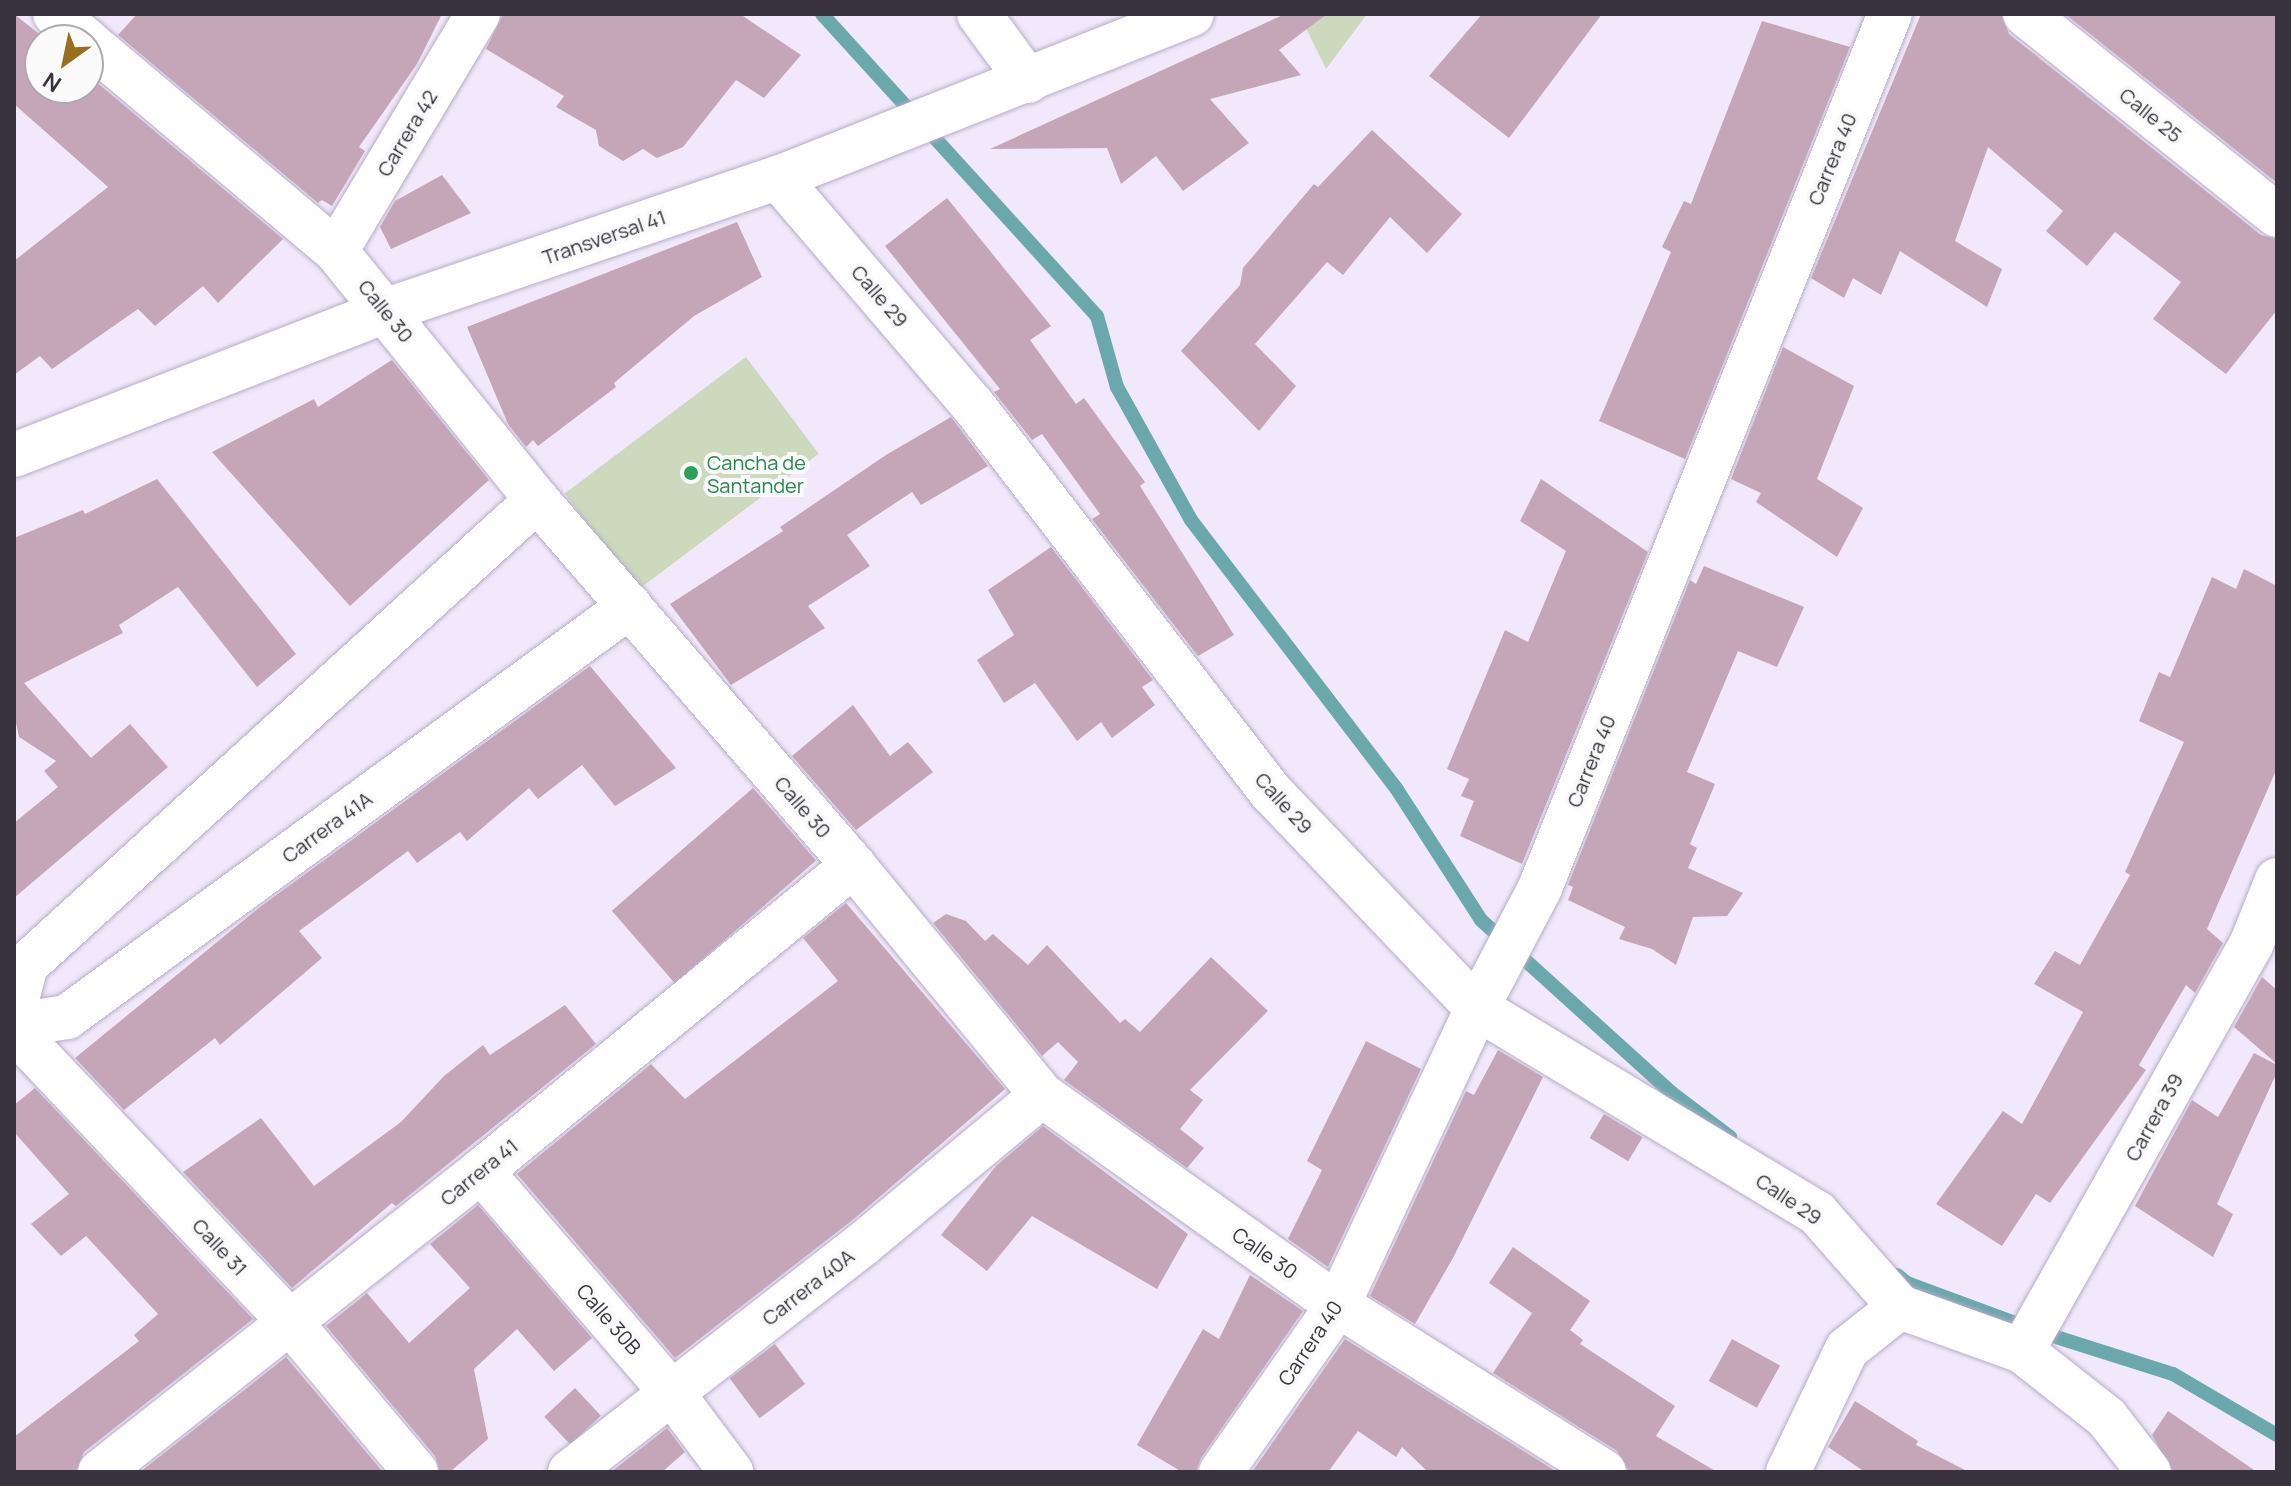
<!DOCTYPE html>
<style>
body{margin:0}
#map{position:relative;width:2291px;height:1486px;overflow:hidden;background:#f1e9fb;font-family:Manrope,sans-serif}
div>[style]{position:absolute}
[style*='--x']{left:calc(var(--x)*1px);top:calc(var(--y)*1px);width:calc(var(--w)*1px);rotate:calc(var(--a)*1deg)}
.green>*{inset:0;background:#ccd9bd;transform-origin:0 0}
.stream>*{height:14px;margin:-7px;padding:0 7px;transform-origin:7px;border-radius:7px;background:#6aa8ae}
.building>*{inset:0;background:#c4a6b8;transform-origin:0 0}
.roads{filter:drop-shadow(0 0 2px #b8acc9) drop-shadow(0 0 2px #b8acc9)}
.minor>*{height:44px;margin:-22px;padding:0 22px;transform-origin:22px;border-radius:22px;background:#fff}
.tertiary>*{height:44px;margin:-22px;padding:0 22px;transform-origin:22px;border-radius:22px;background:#fff}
.dots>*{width:22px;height:22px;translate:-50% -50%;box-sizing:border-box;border:4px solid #fafafa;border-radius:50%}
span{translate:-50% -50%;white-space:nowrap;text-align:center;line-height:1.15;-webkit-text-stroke:8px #fafafa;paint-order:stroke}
.street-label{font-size:20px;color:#38333f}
.leisure-label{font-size:20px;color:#27864d}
.left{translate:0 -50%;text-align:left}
.frame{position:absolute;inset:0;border:16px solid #38333f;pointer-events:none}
.north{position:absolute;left:24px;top:24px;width:80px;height:80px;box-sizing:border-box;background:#fafafa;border:2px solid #acaaaf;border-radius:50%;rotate:213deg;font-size:22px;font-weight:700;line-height:32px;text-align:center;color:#38333f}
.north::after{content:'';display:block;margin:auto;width:28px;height:36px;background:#9b6e1e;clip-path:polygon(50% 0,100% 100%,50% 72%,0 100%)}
</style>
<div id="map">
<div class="green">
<div style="clip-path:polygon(1299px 14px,1367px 14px,1326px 69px)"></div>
<div style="left:746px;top:357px;width:121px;height:227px;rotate:53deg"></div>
</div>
<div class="stream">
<div style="--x:822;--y:14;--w:408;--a:47.7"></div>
<div style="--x:1097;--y:316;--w:74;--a:74.3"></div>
<div style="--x:1117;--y:387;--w:152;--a:60.9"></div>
<div style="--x:1191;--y:520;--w:337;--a:52.6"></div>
<div style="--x:1396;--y:788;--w:157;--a:57.2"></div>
<div style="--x:1481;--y:920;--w:258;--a:42.2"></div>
<div style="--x:1672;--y:1093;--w:73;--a:37.2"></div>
<div style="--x:1897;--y:1275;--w:13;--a:39"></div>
<div style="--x:1907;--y:1283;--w:135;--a:20.3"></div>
<div style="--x:2034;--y:1330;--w:146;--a:17.6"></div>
<div style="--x:2173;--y:1374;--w:121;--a:30.4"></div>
</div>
<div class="building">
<div style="clip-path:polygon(14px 14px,47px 40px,40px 40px,40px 88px,88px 88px,88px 75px,283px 239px,218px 303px,203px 286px,155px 326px,138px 309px,52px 369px,40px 356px,14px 375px,14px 261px,108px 187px,14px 104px)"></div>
<div style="clip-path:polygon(137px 14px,442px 14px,417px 64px,359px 147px,365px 151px,332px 206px,322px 200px,318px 203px,118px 35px)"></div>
<div style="clip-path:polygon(503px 14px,740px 14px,801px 55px,764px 98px,736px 80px,683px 147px,657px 158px,643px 149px,623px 161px,599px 146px,596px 130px,556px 107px,564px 96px,486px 49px)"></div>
<div style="clip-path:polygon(1285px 14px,1327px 14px,1279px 50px,1301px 75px,1210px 99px,1249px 143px,1183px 191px,1156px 156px,1121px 184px,1107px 148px,990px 149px)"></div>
<div style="clip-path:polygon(1482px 14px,1602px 14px,1509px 138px,1429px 76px)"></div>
<div style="clip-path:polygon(1921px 14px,2001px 14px,2009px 34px,2261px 235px,2277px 239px,2277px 310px,2226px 374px,2153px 319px,2181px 282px,2115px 232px,2087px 266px,2046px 231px,2063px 211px,1988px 147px,1955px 241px,2002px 269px,1987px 307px,1900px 251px,1881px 295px,1853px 278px,1844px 298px,1811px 278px)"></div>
<div style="clip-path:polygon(2065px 14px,2277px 14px,2277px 183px)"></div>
<div style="clip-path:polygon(1762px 21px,1850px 47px,1685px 459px,1599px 421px,1671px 252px,1662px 247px,1684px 201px,1691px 204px)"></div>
<div style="clip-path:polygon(1372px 130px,1462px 214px,1427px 253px,1390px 217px,1343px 275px,1327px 262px,1255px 344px,1296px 386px,1259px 431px,1181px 351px,1240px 285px,1243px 268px,1314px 184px,1318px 187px)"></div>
<div style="clip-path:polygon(442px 175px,471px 213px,391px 249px,380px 227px,395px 201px)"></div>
<div style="clip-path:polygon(947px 198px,1051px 326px,1030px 340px,1076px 404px,1084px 398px,1145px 482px,1140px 486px,1234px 635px,1198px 656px,1092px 519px,1100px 514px,1042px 434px,1032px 440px,994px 392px,1000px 389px,885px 246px)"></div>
<div style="clip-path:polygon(737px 222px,762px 277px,694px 316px,614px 383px,616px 387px,538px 446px,533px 440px,526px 447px,508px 424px,467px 327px)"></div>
<div style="clip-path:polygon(1783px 347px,1854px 386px,1817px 479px,1863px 508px,1837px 557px,1756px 502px,1761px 493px,1731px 479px)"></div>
<div style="clip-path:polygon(392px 360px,489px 480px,350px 606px,212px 452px,314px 399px,318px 407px)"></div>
<div style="clip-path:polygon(951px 417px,988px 466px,921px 505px,912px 492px,847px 535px,870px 566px,808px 606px,825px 628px,731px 685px,670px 604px,783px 531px,780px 527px,886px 455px)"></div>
<div style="clip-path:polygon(157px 479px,296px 654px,257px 687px,178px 587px,119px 625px,123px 633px,24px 683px,91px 758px,130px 724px,168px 767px,14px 898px,14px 823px,58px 787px,44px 771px,56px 761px,19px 737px,14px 713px,14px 538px,83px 510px,85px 514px)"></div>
<div style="clip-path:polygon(1541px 479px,1648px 552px,1522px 864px,1460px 836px,1474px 801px,1461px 796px,1469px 779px,1447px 769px,1505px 630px,1528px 642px,1566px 551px,1520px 521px)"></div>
<div style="clip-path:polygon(1051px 547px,1153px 680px,1142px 687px,1155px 705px,1112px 738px,1101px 722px,1077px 741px,1035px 683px,1004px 703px,977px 660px,1014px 635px,988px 590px)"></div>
<div style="clip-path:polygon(1704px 566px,1804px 607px,1777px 667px,1738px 651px,1687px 772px,1715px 784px,1690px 844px,1697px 848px,1688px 868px,1743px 893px,1727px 916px,1693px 917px,1676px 965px,1652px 949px,1619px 939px,1625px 927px,1568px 900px,1573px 887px,1568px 885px,1690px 580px,1696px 584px)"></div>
<div style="clip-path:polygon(2244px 569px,2277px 586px,2277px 768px,2207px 929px,2223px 943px,2195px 993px,2186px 985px,2139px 1065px,2146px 1070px,2050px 1203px,2036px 1194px,2002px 1246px,1936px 1204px,2003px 1111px,2022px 1124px,2083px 1012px,2034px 984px,2055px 951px,2080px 965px,2130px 875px,2125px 872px,2184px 742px,2139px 721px,2159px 672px,2170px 677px,2212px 577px,2236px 589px)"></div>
<div style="clip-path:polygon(590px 666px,676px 768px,615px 806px,582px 765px,538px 799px,529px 788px,467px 841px,460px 832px,417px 863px,408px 851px,299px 931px,322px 958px,220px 1045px,215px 1038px,124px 1110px,75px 1058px,260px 907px)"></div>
<div style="clip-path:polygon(853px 705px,890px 756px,908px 742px,933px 772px,856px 830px,792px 756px)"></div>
<div style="left:753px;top:788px;width:96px;height:187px;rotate:49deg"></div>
<div style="clip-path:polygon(846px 903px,1005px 1089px,855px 1218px,675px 1358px,517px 1174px,651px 1064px,685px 1099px,838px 981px,803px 938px)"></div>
<div style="clip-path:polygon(946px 914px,966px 921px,985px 941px,993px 934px,1028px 965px,1047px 945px,1120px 1023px,1125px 1019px,1140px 1032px,1211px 957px,1268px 1011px,1190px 1090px,1203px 1100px,1180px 1129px,1204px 1148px,1187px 1168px,1064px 1080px,1078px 1062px,1058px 1042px,1042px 1056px,933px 923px)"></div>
<div style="clip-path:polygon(2262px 977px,2277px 990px,2277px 1064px,2234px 1027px)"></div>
<div style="clip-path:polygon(565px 1005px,596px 1044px,396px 1206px,392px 1203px,292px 1288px,183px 1172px,261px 1118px,314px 1186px,401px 1122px,444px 1076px,483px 1045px,490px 1055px)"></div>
<div style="clip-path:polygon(1366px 1041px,1421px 1069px,1328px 1267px,1288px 1239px,1322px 1170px,1307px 1161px)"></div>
<div style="clip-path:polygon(1498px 1050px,1543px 1077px,1453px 1258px,1415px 1324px,1370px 1296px,1466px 1091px,1474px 1095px)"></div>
<div style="clip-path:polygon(2254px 1053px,2277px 1065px,2277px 1072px,2217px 1204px,2233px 1214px,2213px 1257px,2135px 1206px,2192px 1100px,2218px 1117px)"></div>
<div style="clip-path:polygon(35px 1088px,253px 1319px,84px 1452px,76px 1472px,14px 1472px,14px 1437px,139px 1341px,134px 1335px,158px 1314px,86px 1236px,61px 1256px,31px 1224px,69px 1194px,14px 1132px,14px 1105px)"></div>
<div style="left:1604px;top:1114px;width:45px;height:28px;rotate:31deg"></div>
<div style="clip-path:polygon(1043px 1126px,1188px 1234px,1157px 1289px,1032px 1216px,987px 1271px,941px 1235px,996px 1166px)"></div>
<div style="clip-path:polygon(478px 1205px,592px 1338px,554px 1371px,517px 1329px,474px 1369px,488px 1439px,450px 1472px,440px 1472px,435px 1456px,326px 1326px,367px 1293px,409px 1343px,470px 1288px,430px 1244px)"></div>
<div style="clip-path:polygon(1513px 1247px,1590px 1301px,1570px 1330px,1583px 1340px,1580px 1344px,1675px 1406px,1656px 1436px,1717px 1472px,1629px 1472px,1617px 1451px,1493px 1373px,1532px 1313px,1489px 1283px)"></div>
<div style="clip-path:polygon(1250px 1275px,1303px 1311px,1201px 1458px,1196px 1472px,1182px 1472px,1137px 1445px,1203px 1329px,1219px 1339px)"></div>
<div style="clip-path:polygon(1345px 1339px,1557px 1472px,1428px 1472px,1402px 1447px,1396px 1457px,1358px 1431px,1328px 1472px,1252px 1472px)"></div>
<div style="left:1732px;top:1339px;width:55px;height:48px;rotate:29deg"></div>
<div style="left:775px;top:1344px;width:50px;height:57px;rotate:53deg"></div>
<div style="clip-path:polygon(286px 1357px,383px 1472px,140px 1472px)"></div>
<div style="left:575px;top:1388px;width:38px;height:42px;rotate:47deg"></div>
<div style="clip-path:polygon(1855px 1401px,1918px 1441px,1916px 1445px,1969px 1472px,1865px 1472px,1828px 1447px)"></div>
<div style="clip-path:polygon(2168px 1411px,2257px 1472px,2173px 1472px,2152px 1435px)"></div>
<div style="clip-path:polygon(667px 1428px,685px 1452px,662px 1472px,611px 1472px)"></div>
</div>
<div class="roads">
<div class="minor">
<div style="--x:55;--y:14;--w:40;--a:40"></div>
<div style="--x:979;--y:14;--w:83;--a:53.8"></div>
<div style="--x:2025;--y:14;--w:322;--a:38.6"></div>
<div style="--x:88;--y:42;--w:324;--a:40.1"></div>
<div style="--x:336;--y:251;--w:320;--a:51.1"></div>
<div style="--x:537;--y:500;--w:483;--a:49.1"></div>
<div style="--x:853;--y:865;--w:298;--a:50.6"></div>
<div style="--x:1042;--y:1095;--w:363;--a:35.4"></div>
<div style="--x:1338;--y:1305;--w:314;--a:32.1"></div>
<div style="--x:778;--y:178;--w:298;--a:49.4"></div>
<div style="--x:972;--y:404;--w:491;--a:52.4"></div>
<div style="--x:1272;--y:793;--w:297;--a:46.4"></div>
<div style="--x:1477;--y:1008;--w:397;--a:31.1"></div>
<div style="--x:1817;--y:1213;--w:125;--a:48.6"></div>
<div style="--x:1900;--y:1307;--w:130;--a:19.8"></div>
<div style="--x:2022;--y:1351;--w:108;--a:38.2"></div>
<div style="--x:2107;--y:1418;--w:68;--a:52.1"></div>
<div style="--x:336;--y:251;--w:276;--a:-59.1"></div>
<div style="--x:14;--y:1011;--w:48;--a:-75.4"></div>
<div style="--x:26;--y:965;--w:691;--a:-42.3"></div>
<div style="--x:14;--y:1025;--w:54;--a:-8.6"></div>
<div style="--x:67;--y:1017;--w:697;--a:-36.13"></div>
<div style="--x:14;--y:1030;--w:402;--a:46.6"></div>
<div style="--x:290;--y:1322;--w:196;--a:50"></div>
<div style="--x:481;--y:1171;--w:293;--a:49.3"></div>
<div style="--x:672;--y:1393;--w:99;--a:53.2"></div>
<div style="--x:2022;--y:1351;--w:466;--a:-60.6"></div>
<div style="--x:2251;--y:945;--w:70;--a:-68.2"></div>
<div style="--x:100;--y:1472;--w:486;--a:-38.3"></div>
<div style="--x:481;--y:1171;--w:482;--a:-39.4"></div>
<div style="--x:570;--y:1472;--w:373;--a:-37.9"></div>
<div style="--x:864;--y:1243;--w:231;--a:-39.7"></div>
<div style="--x:1221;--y:1472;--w:204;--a:-55"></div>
<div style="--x:1338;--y:1305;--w:328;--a:-64.9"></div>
<div style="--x:1477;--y:1008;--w:136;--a:-62.3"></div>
<div style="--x:1540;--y:888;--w:941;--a:-68.18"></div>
<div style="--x:1788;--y:1472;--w:136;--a:-64.4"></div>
<div style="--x:1847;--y:1349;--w:68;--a:-38.4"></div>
</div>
<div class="tertiary">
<div style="--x:14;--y:455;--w:400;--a:-21.2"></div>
<div style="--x:387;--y:310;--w:413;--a:-18.7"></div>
<div style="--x:778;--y:178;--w:445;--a:-21.6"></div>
</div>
</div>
<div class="dots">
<div style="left:691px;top:473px;background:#2e9e5b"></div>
</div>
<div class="street-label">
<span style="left:2151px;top:115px;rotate:39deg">Calle 25</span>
<span style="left:407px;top:133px;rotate:-59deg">Carrera 42</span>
<span style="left:1832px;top:159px;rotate:-68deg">Carrera 40</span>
<span style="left:604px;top:237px;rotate:-19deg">Transversal 41</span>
<span style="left:880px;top:296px;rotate:49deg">Calle 29</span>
<span style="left:386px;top:311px;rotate:51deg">Calle 30</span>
<span style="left:1591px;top:761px;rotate:-68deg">Carrera 40</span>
<span style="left:1284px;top:803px;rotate:48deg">Calle 29</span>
<span style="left:803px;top:807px;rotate:49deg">Calle 30</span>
<span style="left:327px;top:827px;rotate:-36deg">Carrera 41A</span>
<span style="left:2154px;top:1117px;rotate:-61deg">Carrera 39</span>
<span style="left:479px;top:1172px;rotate:-39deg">Carrera 41</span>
<span style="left:1789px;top:1199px;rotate:34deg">Calle 29</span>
<span style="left:220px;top:1247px;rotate:47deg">Calle 31</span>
<span style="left:1265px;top:1253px;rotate:35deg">Calle 30</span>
<span style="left:808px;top:1287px;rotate:-38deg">Carrera 40A</span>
<span style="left:609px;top:1319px;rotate:49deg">Calle 30B</span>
<span style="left:1310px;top:1343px;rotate:-56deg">Carrera 40</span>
</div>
<div class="leisure-label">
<span class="left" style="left:707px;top:474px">Cancha de<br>Santander</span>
</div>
<div class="frame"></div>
<div class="north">N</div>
</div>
